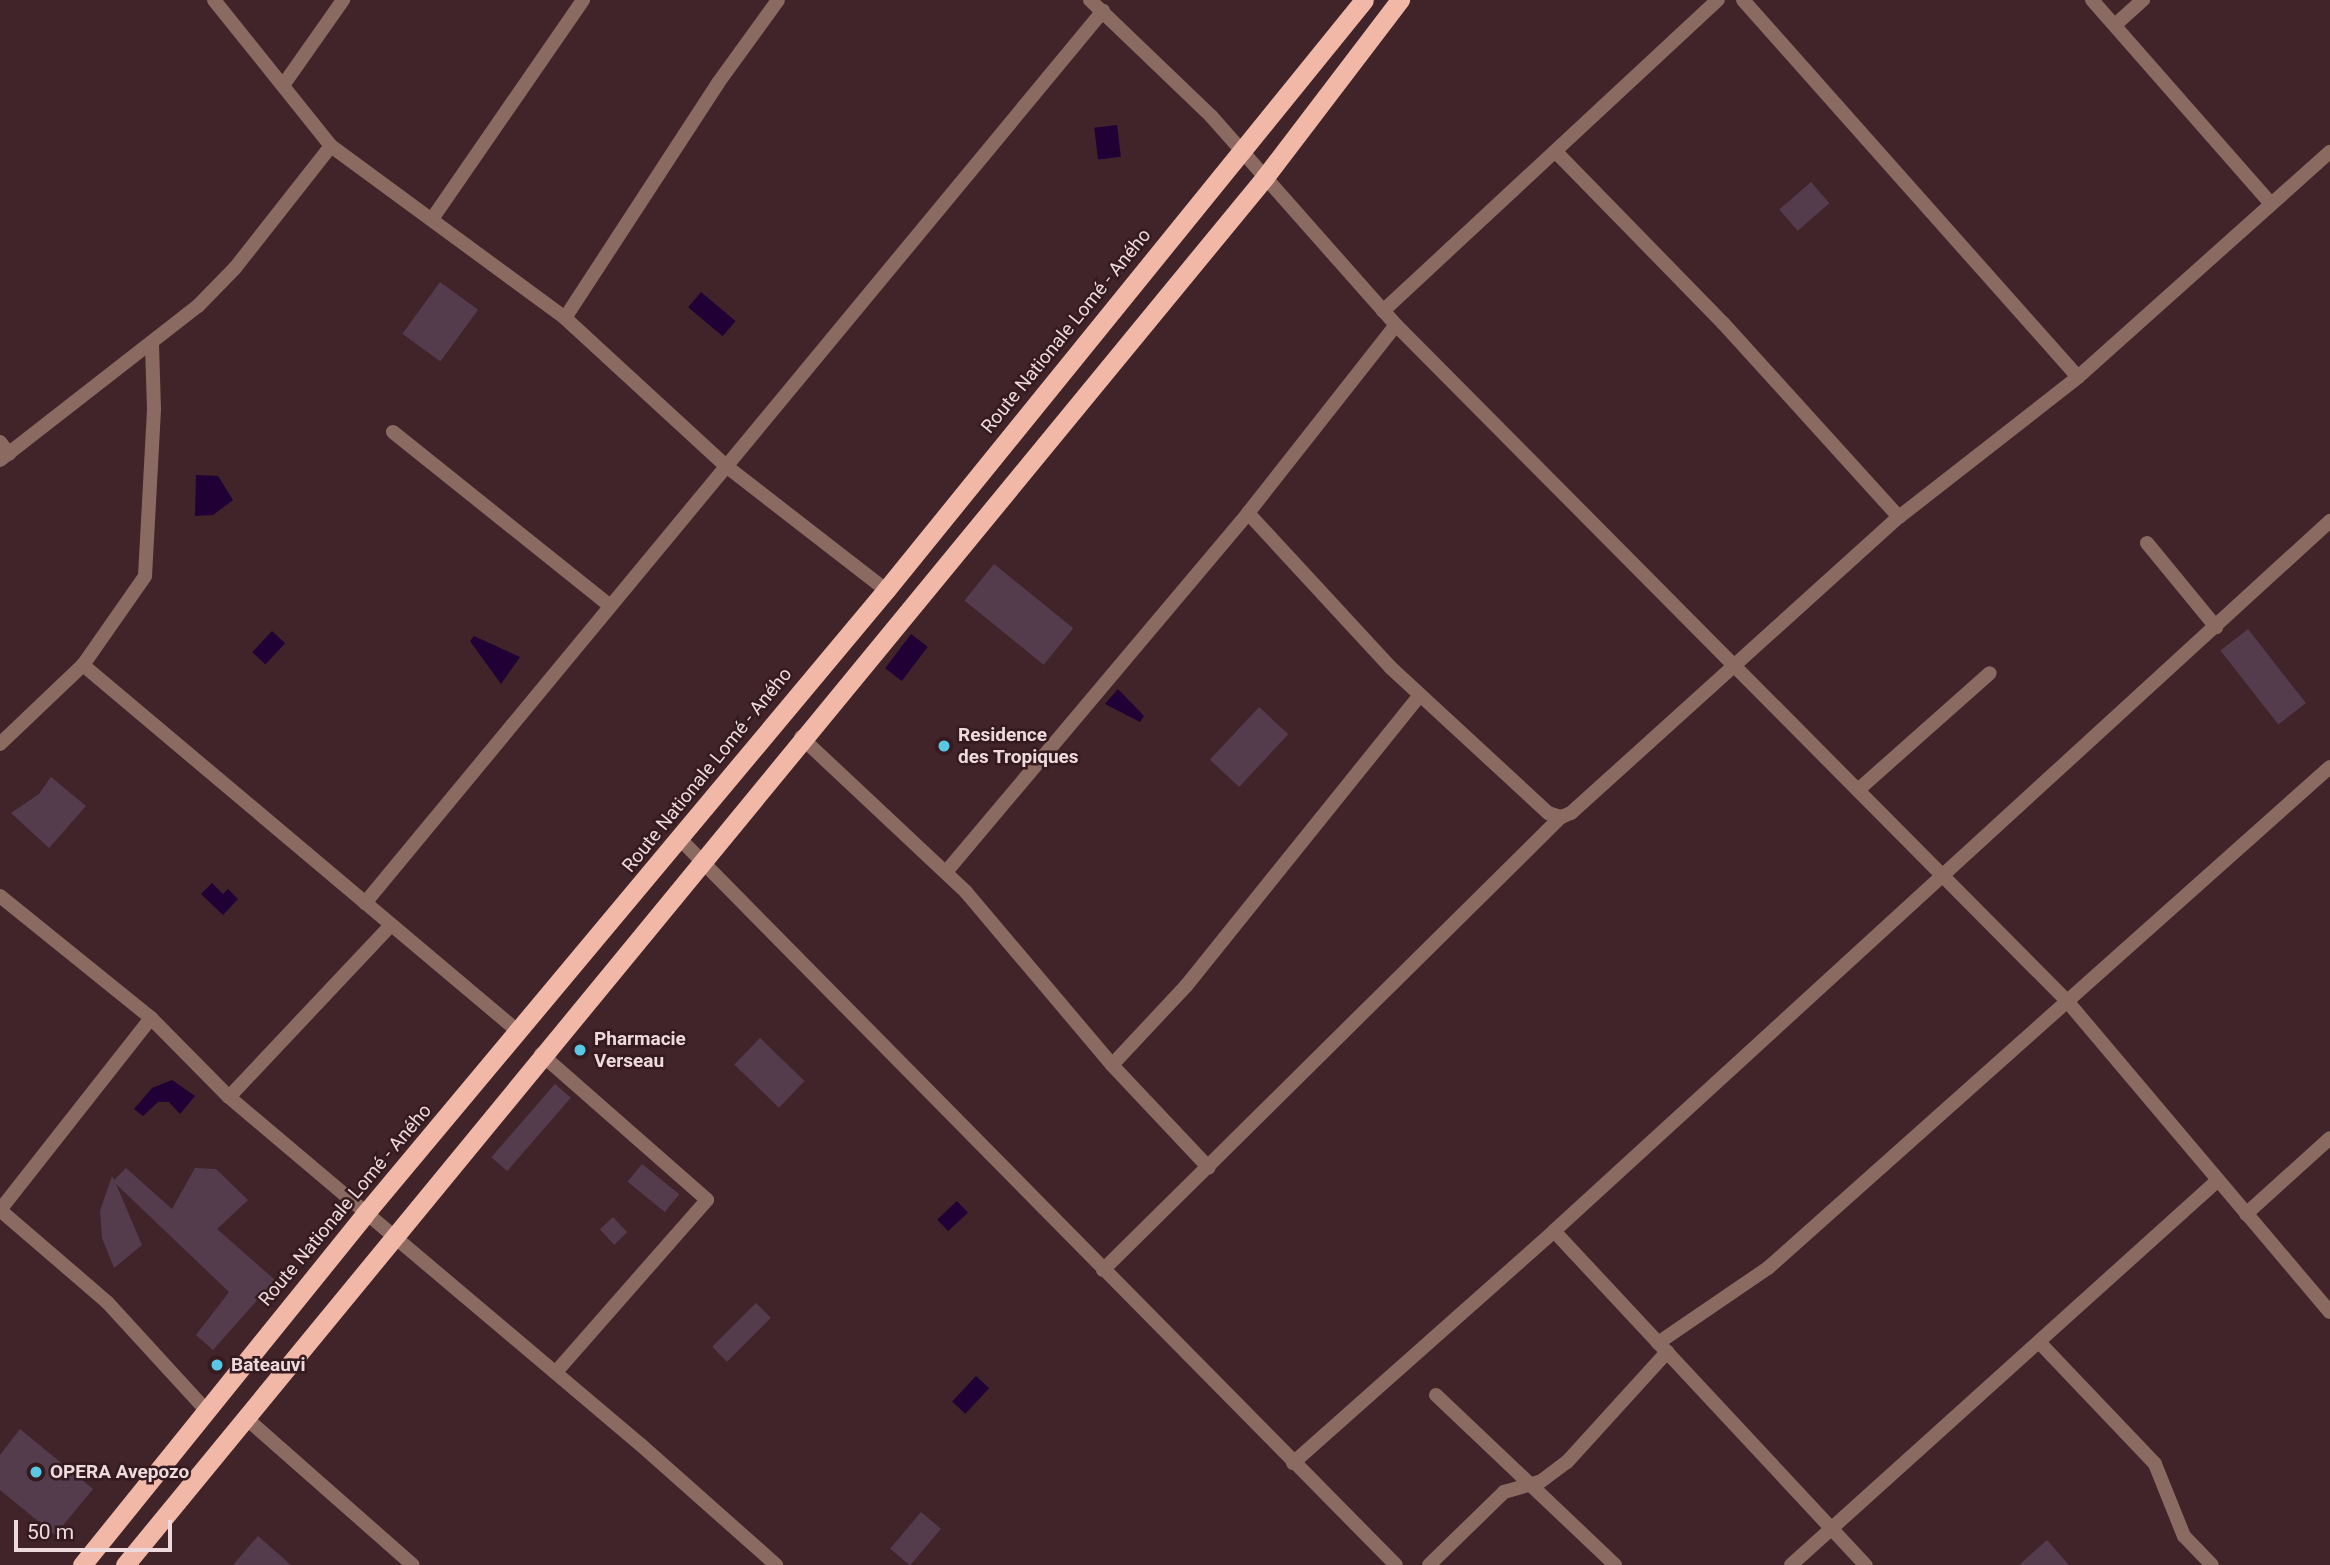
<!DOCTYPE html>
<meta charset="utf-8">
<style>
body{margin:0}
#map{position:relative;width:2330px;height:1565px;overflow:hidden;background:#402429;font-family:Roboto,sans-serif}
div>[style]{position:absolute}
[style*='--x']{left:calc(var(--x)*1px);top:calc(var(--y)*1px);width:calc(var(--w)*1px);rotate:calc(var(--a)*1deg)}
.water>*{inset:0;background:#210135;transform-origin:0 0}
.building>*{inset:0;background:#543c4d;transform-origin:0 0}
.minor>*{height:14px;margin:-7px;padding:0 7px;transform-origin:7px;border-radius:7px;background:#8b6b61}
.trunk>*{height:19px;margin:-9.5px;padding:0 9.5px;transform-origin:9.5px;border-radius:9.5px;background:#f1b8a8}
.dots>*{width:19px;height:19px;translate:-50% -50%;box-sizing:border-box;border:4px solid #351a1f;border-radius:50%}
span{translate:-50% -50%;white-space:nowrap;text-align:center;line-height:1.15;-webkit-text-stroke:5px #351a1f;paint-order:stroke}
.street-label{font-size:19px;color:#eedadd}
.poi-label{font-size:19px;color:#eedadd;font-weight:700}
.left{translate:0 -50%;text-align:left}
.scale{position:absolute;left:14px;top:1520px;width:158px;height:32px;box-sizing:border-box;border:4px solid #eedadd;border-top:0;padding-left:9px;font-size:21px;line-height:24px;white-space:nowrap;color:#eedadd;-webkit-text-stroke:5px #351a1f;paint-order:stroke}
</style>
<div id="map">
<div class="water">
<div style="left:1117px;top:125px;width:32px;height:23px;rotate:83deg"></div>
<div style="left:701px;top:292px;width:45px;height:20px;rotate:40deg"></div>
<div style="clip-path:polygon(196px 475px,218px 476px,233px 500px,213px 515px,195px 516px)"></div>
<div style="left:272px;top:631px;width:18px;height:29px;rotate:43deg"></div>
<div style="left:911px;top:634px;width:21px;height:43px;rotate:37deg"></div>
<div style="clip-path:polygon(474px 636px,520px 657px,501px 684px,470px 641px)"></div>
<div style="clip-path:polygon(1118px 689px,1144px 716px,1140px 722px,1105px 704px)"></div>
<div style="clip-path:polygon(212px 883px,223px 894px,228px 889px,238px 899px,223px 915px,201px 894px)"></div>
<div style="clip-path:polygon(172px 1080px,195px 1096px,180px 1114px,169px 1102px,158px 1102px,143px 1116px,134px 1109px,152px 1088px)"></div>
<div style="left:957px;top:1201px;width:16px;height:27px;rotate:47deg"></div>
<div style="left:976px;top:1376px;width:18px;height:35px;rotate:43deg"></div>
</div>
<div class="building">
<div style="left:1811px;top:182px;width:28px;height:42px;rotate:49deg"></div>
<div style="left:440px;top:282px;width:47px;height:64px;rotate:36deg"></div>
<div style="left:994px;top:564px;width:102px;height:47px;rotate:39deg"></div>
<div style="left:2248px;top:629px;width:94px;height:35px;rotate:52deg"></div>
<div style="left:1259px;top:707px;width:40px;height:72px;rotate:43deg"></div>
<div style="clip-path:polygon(51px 777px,86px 806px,49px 848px,11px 813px,39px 794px)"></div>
<div style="left:760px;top:1038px;width:62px;height:37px;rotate:44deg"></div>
<div style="left:555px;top:1084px;width:21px;height:97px;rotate:41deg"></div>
<div style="left:642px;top:1164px;width:48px;height:23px;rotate:39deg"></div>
<div style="clip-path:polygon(126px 1168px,172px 1209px,195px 1168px,216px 1169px,248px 1200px,217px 1229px,275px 1280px,213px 1350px,196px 1335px,229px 1292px,116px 1184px,142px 1245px,114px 1268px,102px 1238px,100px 1211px,112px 1176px,114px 1180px)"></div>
<div style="left:613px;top:1217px;width:21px;height:18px;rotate:47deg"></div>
<div style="left:756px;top:1303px;width:21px;height:62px;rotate:45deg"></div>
<div style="clip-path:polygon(20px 1429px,93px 1489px,55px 1535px,0 1490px,0 1455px)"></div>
<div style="left:921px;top:1512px;width:26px;height:48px;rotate:40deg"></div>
<div style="clip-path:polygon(258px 1536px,291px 1565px,233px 1565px)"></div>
<div style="clip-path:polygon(2047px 1540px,2069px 1565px,2019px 1565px)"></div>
</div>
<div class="minor">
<div style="--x:214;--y:0;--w:187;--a:51.3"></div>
<div style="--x:331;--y:146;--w:290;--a:36.3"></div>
<div style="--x:565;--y:318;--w:219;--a:42.6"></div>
<div style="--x:726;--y:466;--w:202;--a:37.8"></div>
<div style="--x:1090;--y:0;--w:168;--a:43.8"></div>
<div style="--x:1211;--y:116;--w:279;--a:48.5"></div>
<div style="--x:1396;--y:325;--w:952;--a:45.21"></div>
<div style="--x:2067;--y:1001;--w:407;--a:49.8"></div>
<div style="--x:1743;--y:0;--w:504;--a:48.38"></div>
<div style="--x:2092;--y:0;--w:271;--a:48.7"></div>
<div style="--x:2115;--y:25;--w:38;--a:-42"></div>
<div style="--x:284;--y:84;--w:103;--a:-54.9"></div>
<div style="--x:1557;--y:153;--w:238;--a:45.7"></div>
<div style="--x:1723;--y:323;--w:262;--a:47.8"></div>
<div style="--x:432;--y:219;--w:266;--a:-55.4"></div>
<div style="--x:1383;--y:311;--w:457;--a:-42.9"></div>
<div style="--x:565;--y:318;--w:280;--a:-56.9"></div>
<div style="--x:718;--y:83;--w:102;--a:-54.1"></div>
<div style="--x:393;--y:432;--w:278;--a:38.7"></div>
<div style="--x:0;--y:442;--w:15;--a:53"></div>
<div style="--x:0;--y:460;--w:251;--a:-37.9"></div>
<div style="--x:198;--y:306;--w:53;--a:-45.8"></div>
<div style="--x:235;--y:268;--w:155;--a:-51.8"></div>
<div style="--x:1248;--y:513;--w:209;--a:47.3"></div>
<div style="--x:1390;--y:667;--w:215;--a:42.7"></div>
<div style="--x:1548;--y:813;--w:14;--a:17"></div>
<div style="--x:2147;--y:543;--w:109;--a:50.6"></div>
<div style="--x:83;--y:665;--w:571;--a:40.1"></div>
<div style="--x:801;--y:737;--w:226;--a:43.2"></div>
<div style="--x:966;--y:892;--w:226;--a:49.8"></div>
<div style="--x:1112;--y:1065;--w:141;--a:46.7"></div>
<div style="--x:0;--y:744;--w:115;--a:-43.6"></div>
<div style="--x:83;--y:665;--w:108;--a:-55.1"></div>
<div style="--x:145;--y:576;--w:167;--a:-86.9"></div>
<div style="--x:154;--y:409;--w:63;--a:-91.8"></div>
<div style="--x:1858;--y:790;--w:176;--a:-41.6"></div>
<div style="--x:679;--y:838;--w:1021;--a:45.4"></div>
<div style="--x:946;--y:872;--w:469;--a:-49.9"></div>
<div style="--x:1248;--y:513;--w:239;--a:-51.8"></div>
<div style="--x:0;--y:896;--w:194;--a:38.9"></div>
<div style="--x:151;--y:1018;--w:111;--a:45.4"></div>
<div style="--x:229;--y:1097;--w:539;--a:40.19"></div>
<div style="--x:641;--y:1445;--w:181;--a:41.6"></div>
<div style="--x:365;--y:903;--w:1158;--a:-50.4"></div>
<div style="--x:541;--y:1054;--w:221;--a:41.3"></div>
<div style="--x:707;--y:1200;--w:229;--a:131.3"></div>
<div style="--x:1112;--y:1065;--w:108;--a:-46.9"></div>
<div style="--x:1186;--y:986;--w:373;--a:-51.2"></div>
<div style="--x:229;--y:1097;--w:236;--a:-46.7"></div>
<div style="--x:0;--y:1210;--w:141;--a:40.7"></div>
<div style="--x:107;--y:1302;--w:148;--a:47.5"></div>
<div style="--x:0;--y:1210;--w:244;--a:-51.8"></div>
<div style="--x:2246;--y:1214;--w:113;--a:-42.1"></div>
<div style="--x:1554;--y:1231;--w:457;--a:47"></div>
<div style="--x:1103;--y:1270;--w:644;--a:-44.69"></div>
<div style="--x:1561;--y:817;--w:11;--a:-22"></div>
<div style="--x:1571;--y:813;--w:442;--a:-42.1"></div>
<div style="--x:1899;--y:517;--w:227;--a:-38"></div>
<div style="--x:2078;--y:377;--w:338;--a:-41.8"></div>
<div style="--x:2039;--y:1342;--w:168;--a:46.4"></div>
<div style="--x:2155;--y:1464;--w:78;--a:68.1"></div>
<div style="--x:2184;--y:1536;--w:40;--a:46"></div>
<div style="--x:1658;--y:1343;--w:133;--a:-34.3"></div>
<div style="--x:1768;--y:1268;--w:753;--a:-41.72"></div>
<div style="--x:1436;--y:1395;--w:247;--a:43.5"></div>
<div style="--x:246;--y:1418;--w:222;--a:41.4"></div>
<div style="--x:1293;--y:1463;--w:349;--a:-41.6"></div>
<div style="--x:1554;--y:1231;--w:1052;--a:-42.46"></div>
<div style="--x:1429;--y:1565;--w:105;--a:-44.2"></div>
<div style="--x:1504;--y:1492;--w:37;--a:-16"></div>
<div style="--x:1540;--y:1482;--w:34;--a:-37"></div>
<div style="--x:1567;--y:1462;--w:149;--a:-47.7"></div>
<div style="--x:1791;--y:1565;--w:575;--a:-42.04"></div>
</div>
<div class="trunk">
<div style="--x:82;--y:1565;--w:449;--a:-51.1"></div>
<div style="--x:364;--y:1215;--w:814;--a:-50.13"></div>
<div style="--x:886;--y:590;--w:759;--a:-50.99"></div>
<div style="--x:125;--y:1565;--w:1796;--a:-50.6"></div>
<div style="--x:1265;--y:177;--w:223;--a:-52.7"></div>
</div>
<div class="dots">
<div style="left:944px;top:746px;background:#59c8e5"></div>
<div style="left:580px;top:1050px;background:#59c8e5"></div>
<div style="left:217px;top:1365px;background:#59c8e5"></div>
<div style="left:36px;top:1472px;background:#59c8e5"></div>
</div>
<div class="street-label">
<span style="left:1066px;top:331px;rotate:-51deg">Route Nationale Lomé - Aného</span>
<span style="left:707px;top:770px;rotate:-51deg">Route Nationale Lomé - Aného</span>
<span style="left:345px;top:1205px;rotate:-50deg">Route Nationale Lomé - Aného</span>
</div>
<div class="poi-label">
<span class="left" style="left:958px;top:746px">Residence<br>des Tropiques</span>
<span class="left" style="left:594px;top:1050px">Pharmacie<br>Verseau</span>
<span class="left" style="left:231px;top:1365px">Bateauvi</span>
<span class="left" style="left:50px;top:1472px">OPERA Avepozo</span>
</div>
<div class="scale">50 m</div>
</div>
